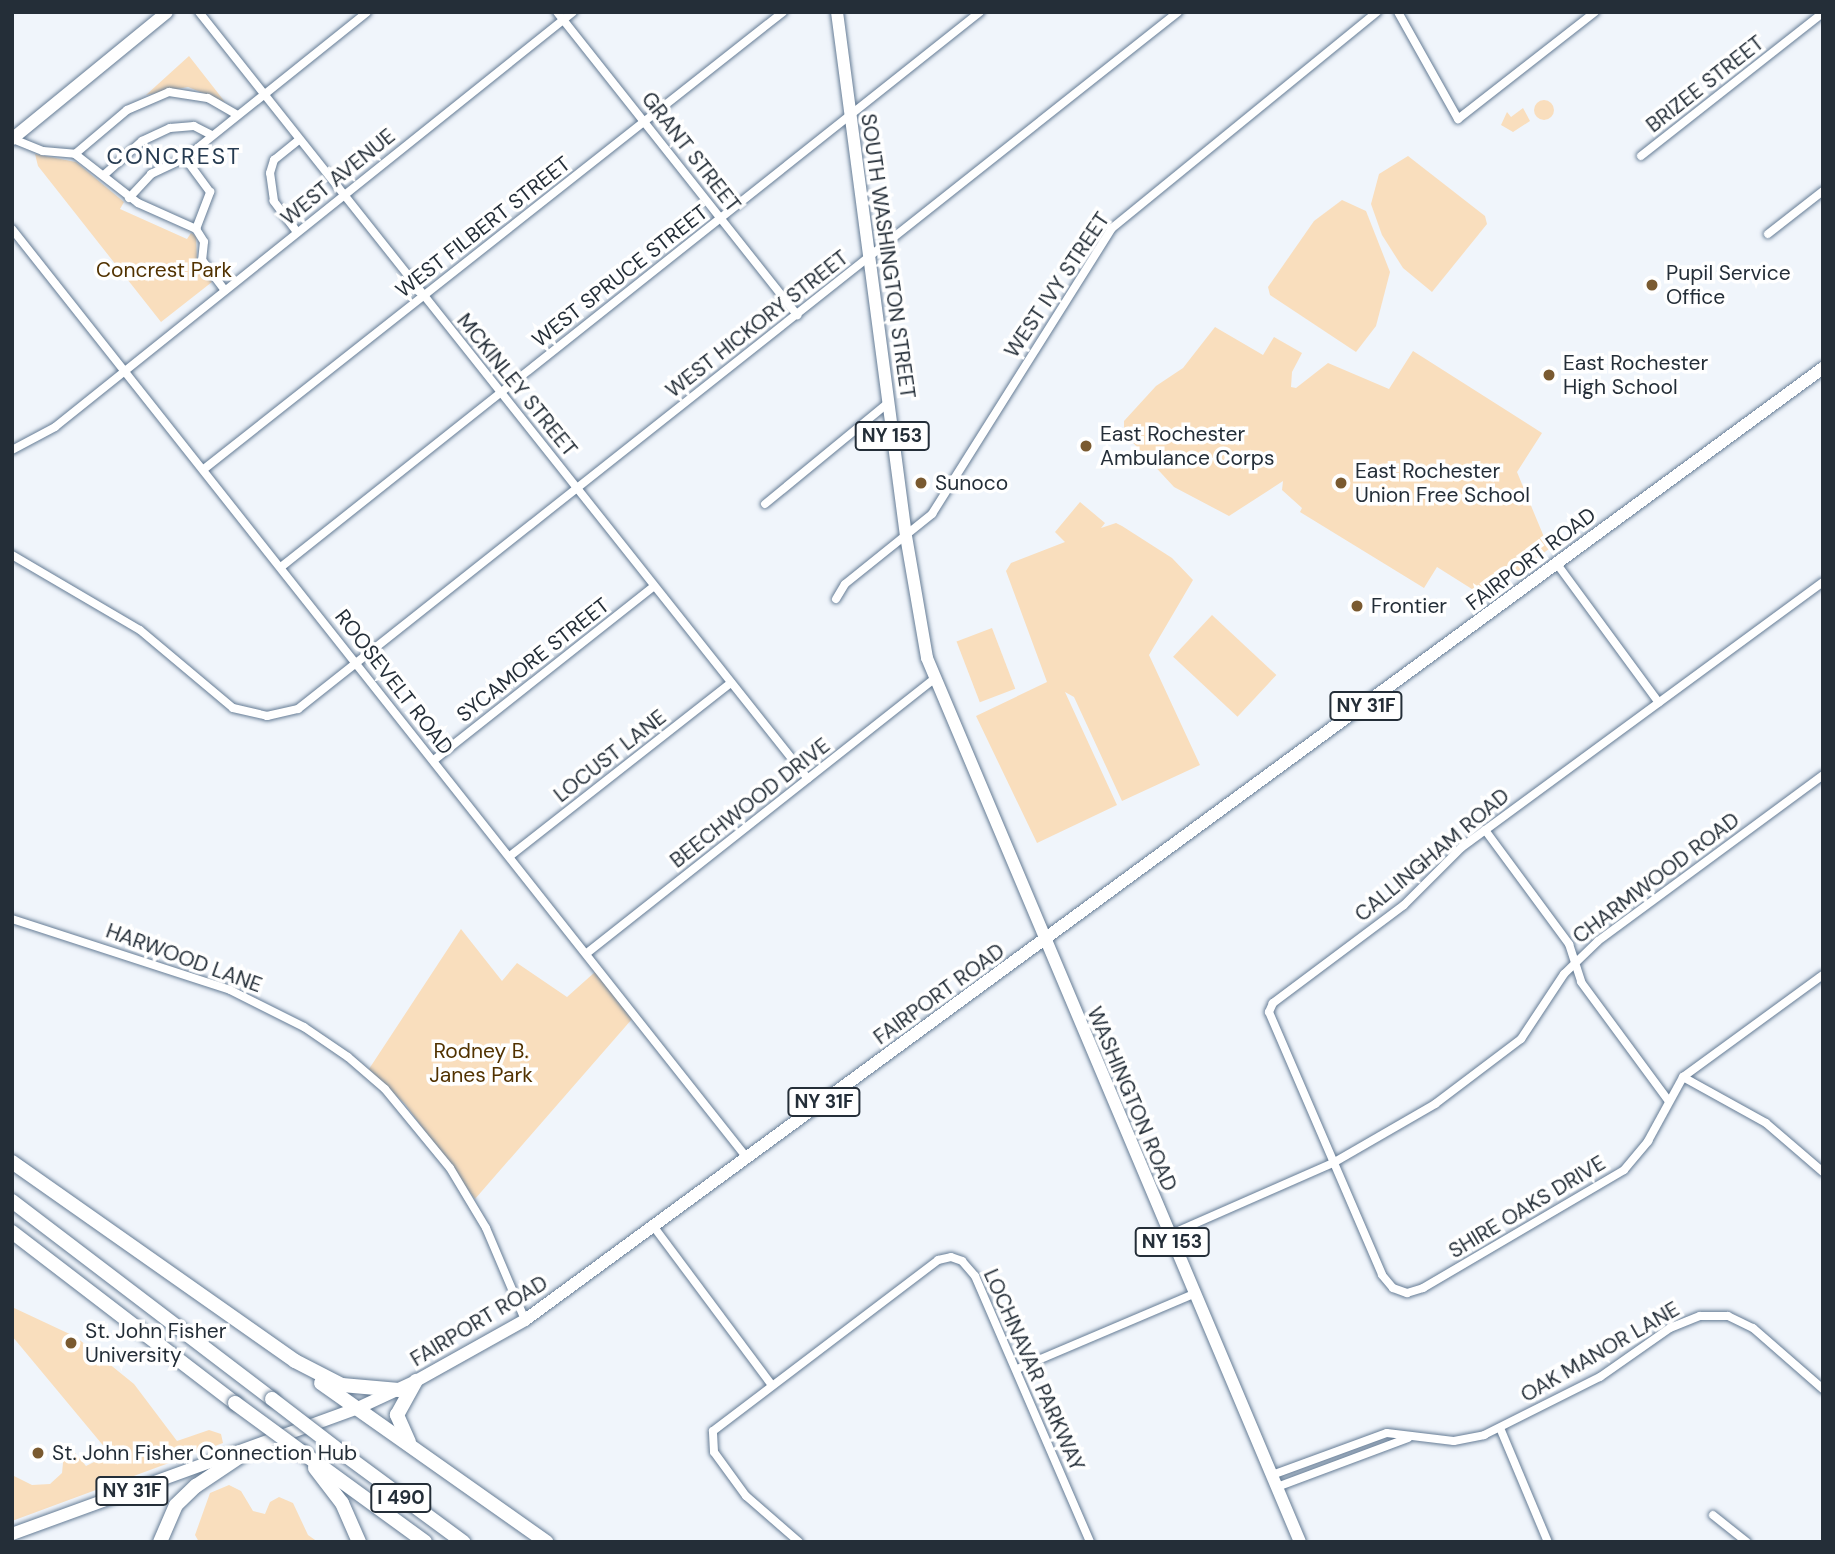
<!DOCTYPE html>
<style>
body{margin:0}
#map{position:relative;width:1835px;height:1554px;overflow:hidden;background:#f0f5fb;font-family:"DM Sans",sans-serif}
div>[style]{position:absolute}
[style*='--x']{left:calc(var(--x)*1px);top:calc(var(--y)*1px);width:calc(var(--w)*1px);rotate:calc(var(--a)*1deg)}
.green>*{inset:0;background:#f9debd;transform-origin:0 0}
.round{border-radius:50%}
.roads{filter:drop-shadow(0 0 2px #657c95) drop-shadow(0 0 2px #657c95)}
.minor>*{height:8px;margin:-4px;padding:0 4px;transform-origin:4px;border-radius:4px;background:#fff}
.primary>*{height:12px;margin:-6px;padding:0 6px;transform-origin:6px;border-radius:6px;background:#fff}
.motorway>*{height:14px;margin:-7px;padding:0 7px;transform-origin:7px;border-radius:7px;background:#fff}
.bridges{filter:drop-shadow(0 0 2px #657c95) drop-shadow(0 0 2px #657c95)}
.motorway-bridge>*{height:14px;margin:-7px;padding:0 7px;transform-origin:7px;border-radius:7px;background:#fff}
.dots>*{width:19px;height:19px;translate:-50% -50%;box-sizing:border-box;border:4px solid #fff;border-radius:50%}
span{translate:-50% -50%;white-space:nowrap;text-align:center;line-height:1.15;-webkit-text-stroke:7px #fff;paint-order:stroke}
.shield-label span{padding:2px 5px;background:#fff;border:2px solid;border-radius:5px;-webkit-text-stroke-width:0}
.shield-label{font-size:19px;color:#242e38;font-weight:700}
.street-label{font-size:21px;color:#242e38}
.park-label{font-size:21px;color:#513200}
.poi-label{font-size:21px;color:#242e38}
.left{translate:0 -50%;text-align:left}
.neighbourhood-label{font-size:23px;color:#263b51;letter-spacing:2px}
.frame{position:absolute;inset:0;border:14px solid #242e38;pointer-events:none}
</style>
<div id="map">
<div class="green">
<div style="clip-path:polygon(189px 56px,225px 102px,188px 87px,146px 95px)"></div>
<div class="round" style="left:1534px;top:100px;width:20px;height:20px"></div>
<div style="clip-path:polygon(1523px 108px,1530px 121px,1513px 132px,1501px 125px,1507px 112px,1511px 117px)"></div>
<div style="clip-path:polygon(35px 154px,76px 162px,124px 202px,120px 209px,187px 239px,191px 233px,196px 236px,197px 261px,212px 282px,161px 322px,38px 166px)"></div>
<div style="clip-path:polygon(1408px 156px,1485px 216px,1487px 224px,1432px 292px,1403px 268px,1382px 235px,1371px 204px,1379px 174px)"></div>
<div style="clip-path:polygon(1342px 200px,1366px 211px,1390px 272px,1376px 326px,1356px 352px,1270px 295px,1268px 287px,1314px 221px)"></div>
<div style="clip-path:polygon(1215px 327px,1263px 355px,1274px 337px,1302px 353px,1292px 372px,1291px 387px,1296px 388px,1328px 363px,1389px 389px,1413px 351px,1542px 433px,1517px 472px,1549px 549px,1483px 596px,1437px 567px,1424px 588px,1300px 512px,1302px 508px,1282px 490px,1283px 481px,1229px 516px,1174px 487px,1124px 433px,1124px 421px,1156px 386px,1183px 368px)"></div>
<div style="clip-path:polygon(1080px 502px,1105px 523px,1101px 528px,1116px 523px,1122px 526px,1172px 558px,1193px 580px,1149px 655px,1200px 765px,1122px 801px,1074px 697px,1065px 692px,1117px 805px,1037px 843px,976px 716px,1047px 682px,1006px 571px,1011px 563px,1065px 542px,1055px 532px)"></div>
<div style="left:1212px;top:615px;width:88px;height:57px;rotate:43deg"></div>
<div style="left:992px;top:628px;width:65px;height:38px;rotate:69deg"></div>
<div style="clip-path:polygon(461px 929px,502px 981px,517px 963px,567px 997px,595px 972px,632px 1019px,475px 1199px,405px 1104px,369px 1069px)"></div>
<div style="clip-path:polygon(12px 1307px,76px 1337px,134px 1384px,177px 1441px,209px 1430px,221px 1434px,223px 1443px,12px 1521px,12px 1475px,32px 1485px,50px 1484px,62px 1473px,64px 1453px,71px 1448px,86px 1466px,102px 1458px,106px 1449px,12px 1336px)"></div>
<div style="clip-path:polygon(229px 1485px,241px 1491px,253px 1511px,265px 1514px,270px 1502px,279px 1497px,293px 1503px,308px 1535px,318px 1542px,199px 1542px,195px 1535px,210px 1493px)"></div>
</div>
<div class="roads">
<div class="minor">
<div style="--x:199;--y:12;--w:979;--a:51.55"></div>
<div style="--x:557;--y:12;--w:387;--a:51.6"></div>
<div style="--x:1398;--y:12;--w:123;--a:60.7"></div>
<div style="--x:1458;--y:119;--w:174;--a:-38"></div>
<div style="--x:13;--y:139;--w:32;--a:22"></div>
<div style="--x:43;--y:151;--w:32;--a:5"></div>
<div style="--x:75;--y:154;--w:80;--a:37.9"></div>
<div style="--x:138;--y:203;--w:64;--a:24.1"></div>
<div style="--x:196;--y:229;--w:15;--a:58"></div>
<div style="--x:204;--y:242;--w:18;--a:96"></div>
<div style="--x:202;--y:260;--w:38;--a:53"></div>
<div style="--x:75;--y:154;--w:68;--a:-40.2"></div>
<div style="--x:127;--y:110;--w:46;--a:-23.2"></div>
<div style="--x:169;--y:92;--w:39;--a:9"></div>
<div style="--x:208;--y:98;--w:34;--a:30"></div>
<div style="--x:1641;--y:156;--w:231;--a:-38.2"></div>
<div style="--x:104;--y:175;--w:51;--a:-41.8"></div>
<div style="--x:142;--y:141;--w:31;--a:-25"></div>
<div style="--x:170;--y:128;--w:24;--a:-5"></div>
<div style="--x:194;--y:126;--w:20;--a:27"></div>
<div style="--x:129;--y:198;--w:33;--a:-47"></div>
<div style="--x:151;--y:174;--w:38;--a:-25"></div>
<div style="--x:12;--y:229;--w:1185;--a:51.65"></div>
<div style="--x:196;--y:229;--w:40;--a:-69"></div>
<div style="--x:210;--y:192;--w:42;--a:-126.3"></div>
<div style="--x:185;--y:158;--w:233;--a:-38.7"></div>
<div style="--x:297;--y:232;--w:39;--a:-127"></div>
<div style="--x:274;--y:201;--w:28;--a:-98"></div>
<div style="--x:270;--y:173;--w:14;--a:-73"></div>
<div style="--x:274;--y:160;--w:32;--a:-39"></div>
<div style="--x:1768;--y:234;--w:70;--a:-38"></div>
<div style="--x:12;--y:450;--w:49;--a:-28.1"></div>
<div style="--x:55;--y:427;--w:664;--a:-38.7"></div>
<div style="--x:204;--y:469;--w:738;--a:-38.28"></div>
<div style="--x:765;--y:504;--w:159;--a:-39.4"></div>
<div style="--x:12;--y:555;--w:148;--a:30.4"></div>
<div style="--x:140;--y:630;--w:121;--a:40"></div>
<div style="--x:233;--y:708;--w:35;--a:13"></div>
<div style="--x:267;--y:716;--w:32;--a:-13"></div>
<div style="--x:298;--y:709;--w:1123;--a:-38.38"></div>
<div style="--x:1557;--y:564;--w:172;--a:53.7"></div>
<div style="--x:281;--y:567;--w:893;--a:-38.45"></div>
<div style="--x:1823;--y:582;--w:449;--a:143.7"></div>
<div style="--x:1461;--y:848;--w:81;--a:135"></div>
<div style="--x:1404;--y:905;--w:164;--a:143.2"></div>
<div style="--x:1273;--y:1003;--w:10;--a:114"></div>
<div style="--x:1269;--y:1012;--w:286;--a:66.7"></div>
<div style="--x:1382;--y:1275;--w:17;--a:50"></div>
<div style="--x:1393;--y:1288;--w:15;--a:20"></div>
<div style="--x:1407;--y:1293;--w:17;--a:-17"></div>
<div style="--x:1423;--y:1288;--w:233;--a:-30.4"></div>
<div style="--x:1624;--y:1170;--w:38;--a:-50"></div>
<div style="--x:1648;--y:1141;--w:73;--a:-61.3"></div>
<div style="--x:1683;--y:1077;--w:173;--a:-36.1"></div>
<div style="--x:836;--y:599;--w:17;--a:-59"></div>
<div style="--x:845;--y:584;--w:112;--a:-38.8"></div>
<div style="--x:932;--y:514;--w:338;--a:-57.8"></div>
<div style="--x:1112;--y:228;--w:342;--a:-39.2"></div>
<div style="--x:434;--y:760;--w:280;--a:-38.3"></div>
<div style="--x:1485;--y:830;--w:142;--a:53.6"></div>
<div style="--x:1569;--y:944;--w:40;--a:72"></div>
<div style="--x:1581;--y:982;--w:147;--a:53.6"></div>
<div style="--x:510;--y:856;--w:281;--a:-38.1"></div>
<div style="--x:12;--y:919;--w:229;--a:18"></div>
<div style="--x:230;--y:990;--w:83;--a:26.6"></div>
<div style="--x:304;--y:1027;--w:53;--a:34.3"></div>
<div style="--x:348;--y:1057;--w:49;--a:40.9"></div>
<div style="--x:385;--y:1089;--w:102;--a:50.6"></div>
<div style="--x:450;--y:1168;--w:70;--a:59"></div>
<div style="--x:486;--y:1228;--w:100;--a:67"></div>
<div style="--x:587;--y:953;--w:442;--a:-38.3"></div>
<div style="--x:1683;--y:1077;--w:95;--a:29"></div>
<div style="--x:1766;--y:1123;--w:75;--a:40.7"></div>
<div style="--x:654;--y:1227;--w:196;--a:53.3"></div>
<div style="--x:1169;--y:1235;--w:179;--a:-23.7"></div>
<div style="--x:1333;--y:1163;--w:118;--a:-30"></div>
<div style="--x:1435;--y:1104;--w:108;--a:-37.1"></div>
<div style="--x:1521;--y:1039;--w:78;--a:-56.5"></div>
<div style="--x:1564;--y:974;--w:47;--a:-44.1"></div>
<div style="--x:1598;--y:941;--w:280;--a:-36.4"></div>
<div style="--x:1017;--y:1369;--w:192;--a:-23"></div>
<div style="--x:1500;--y:1428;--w:124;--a:67.2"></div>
<div style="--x:1272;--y:1475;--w:122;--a:-20.1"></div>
<div style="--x:1387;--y:1433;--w:67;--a:6.8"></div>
<div style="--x:1454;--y:1441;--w:31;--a:-11"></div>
<div style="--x:1484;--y:1435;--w:130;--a:-26.6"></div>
<div style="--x:1600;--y:1377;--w:85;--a:-35"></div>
<div style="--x:1670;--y:1328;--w:32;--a:-22"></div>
<div style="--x:1700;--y:1316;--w:28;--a:0"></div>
<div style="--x:1728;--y:1316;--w:28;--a:26"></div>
<div style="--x:1753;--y:1328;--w:93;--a:41.1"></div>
<div style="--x:1277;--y:1487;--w:140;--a:-20.5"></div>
<div style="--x:1713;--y:1515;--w:43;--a:38.5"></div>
<div style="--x:799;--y:1542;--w:70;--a:-139"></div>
<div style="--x:746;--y:1496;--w:54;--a:-126"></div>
<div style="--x:714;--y:1452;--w:21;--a:-93"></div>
<div style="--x:713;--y:1431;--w:283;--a:-37.2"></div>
<div style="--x:938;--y:1260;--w:13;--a:-13"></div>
<div style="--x:951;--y:1257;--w:12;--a:20"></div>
<div style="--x:962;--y:1261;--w:20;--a:49"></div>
<div style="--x:975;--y:1276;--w:290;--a:66.6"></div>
</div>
<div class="primary">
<div style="--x:837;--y:12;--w:529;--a:82.5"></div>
<div style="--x:906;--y:536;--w:124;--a:80.2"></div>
<div style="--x:927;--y:658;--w:959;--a:67.12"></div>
<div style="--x:12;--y:139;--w:200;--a:-39.3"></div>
<div style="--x:12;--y:1534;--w:368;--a:-20"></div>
<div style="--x:358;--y:1408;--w:64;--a:-25"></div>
<div style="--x:416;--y:1381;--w:125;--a:-29.2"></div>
<div style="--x:525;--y:1320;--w:1610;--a:-36.26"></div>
</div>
<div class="motorway">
<div style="--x:12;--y:1162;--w:346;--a:35.1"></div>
<div style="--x:295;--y:1361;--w:53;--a:27.1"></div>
<div style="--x:342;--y:1385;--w:57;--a:5"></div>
<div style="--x:12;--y:1201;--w:327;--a:37.3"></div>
<div style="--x:12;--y:1232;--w:281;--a:37.5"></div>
<div style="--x:321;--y:1383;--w:276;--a:35.2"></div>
<div style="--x:409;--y:1442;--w:30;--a:-114"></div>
<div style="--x:397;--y:1415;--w:39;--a:-61"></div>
<div style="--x:341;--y:1452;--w:152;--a:36.4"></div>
<div style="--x:303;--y:1453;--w:151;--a:36.1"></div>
<div style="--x:315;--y:1468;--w:44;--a:52.4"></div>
<div style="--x:342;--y:1503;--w:43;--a:66.4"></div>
<div style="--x:160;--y:1542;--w:40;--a:-66.6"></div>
<div style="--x:176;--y:1505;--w:28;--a:-44"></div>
<div style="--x:196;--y:1486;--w:66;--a:-33.9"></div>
</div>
</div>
<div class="bridges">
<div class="motorway-bridge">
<div style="--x:272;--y:1399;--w:87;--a:37.5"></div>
<div style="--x:235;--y:1403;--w:84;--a:36.3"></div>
</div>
</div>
<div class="dots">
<div style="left:1652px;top:285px;background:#7a5a30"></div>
<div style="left:1549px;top:375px;background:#7a5a30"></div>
<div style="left:1086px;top:446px;background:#7a5a30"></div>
<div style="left:921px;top:483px;background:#7a5a30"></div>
<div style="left:1341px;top:483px;background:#7a5a30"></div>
<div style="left:1357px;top:606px;background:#7a5a30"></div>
<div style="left:71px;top:1343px;background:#7a5a30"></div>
<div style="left:38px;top:1453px;background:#7a5a30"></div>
</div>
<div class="shield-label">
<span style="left:892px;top:436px">NY 153</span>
<span style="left:1366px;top:706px">NY 31F</span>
<span style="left:824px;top:1102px">NY 31F</span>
<span style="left:1172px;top:1242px">NY 153</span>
<span style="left:132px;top:1491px">NY 31F</span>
<span style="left:401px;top:1498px">I 490</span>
</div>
<div class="street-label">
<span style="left:1705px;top:84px;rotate:-38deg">BRIZEE STREET</span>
<span style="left:691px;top:152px;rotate:52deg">GRANT STREET</span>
<span style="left:338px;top:177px;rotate:-39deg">WEST AVENUE</span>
<span style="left:483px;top:227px;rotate:-38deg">WEST FILBERT STREET</span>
<span style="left:888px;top:256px;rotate:82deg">SOUTH WASHINGTON STREET</span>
<span style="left:620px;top:276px;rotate:-38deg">WEST SPRUCE STREET</span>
<span style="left:1057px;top:285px;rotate:-56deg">WEST IVY STREET</span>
<span style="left:757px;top:324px;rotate:-38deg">WEST HICKORY STREET</span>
<span style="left:517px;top:385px;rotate:51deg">MCKINLEY STREET</span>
<span style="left:1531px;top:559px;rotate:-37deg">FAIRPORT ROAD</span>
<span style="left:533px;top:660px;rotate:-38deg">SYCAMORE STREET</span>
<span style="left:394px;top:682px;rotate:52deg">ROOSEVELT ROAD</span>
<span style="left:610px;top:756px;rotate:-38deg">LOCUST LANE</span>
<span style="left:750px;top:803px;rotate:-38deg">BEECHWOOD DRIVE</span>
<span style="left:1432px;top:855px;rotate:-40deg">CALLINGHAM ROAD</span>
<span style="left:1656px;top:878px;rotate:-37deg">CHARMWOOD ROAD</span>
<span style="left:184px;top:958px;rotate:20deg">HARWOOD LANE</span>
<span style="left:939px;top:994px;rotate:-36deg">FAIRPORT ROAD</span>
<span style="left:1132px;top:1099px;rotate:67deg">WASHINGTON ROAD</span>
<span style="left:1527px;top:1207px;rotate:-31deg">SHIRE OAKS DRIVE</span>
<span style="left:479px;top:1321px;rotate:-31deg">FAIRPORT ROAD</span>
<span style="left:1600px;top:1352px;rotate:-30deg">OAK MANOR LANE</span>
<span style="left:1034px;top:1370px;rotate:66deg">LOCHNAVAR PARKWAY</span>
</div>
<div class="park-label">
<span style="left:164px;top:270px">Concrest Park</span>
<span style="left:481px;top:1063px">Rodney B.<br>Janes Park</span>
</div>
<div class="poi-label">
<span class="left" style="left:1666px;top:285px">Pupil Service<br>Office</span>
<span class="left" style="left:1563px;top:375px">East Rochester<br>High School</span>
<span class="left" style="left:1100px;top:446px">East Rochester<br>Ambulance Corps</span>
<span class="left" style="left:1355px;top:483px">East Rochester<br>Union Free School</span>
<span class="left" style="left:935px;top:483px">Sunoco</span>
<span class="left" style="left:1371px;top:606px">Frontier</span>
<span class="left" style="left:85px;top:1343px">St. John Fisher<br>University</span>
<span class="left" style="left:52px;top:1453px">St. John Fisher Connection Hub</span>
</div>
<div class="neighbourhood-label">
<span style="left:174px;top:156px">CONCREST</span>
</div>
<div class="frame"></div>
</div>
